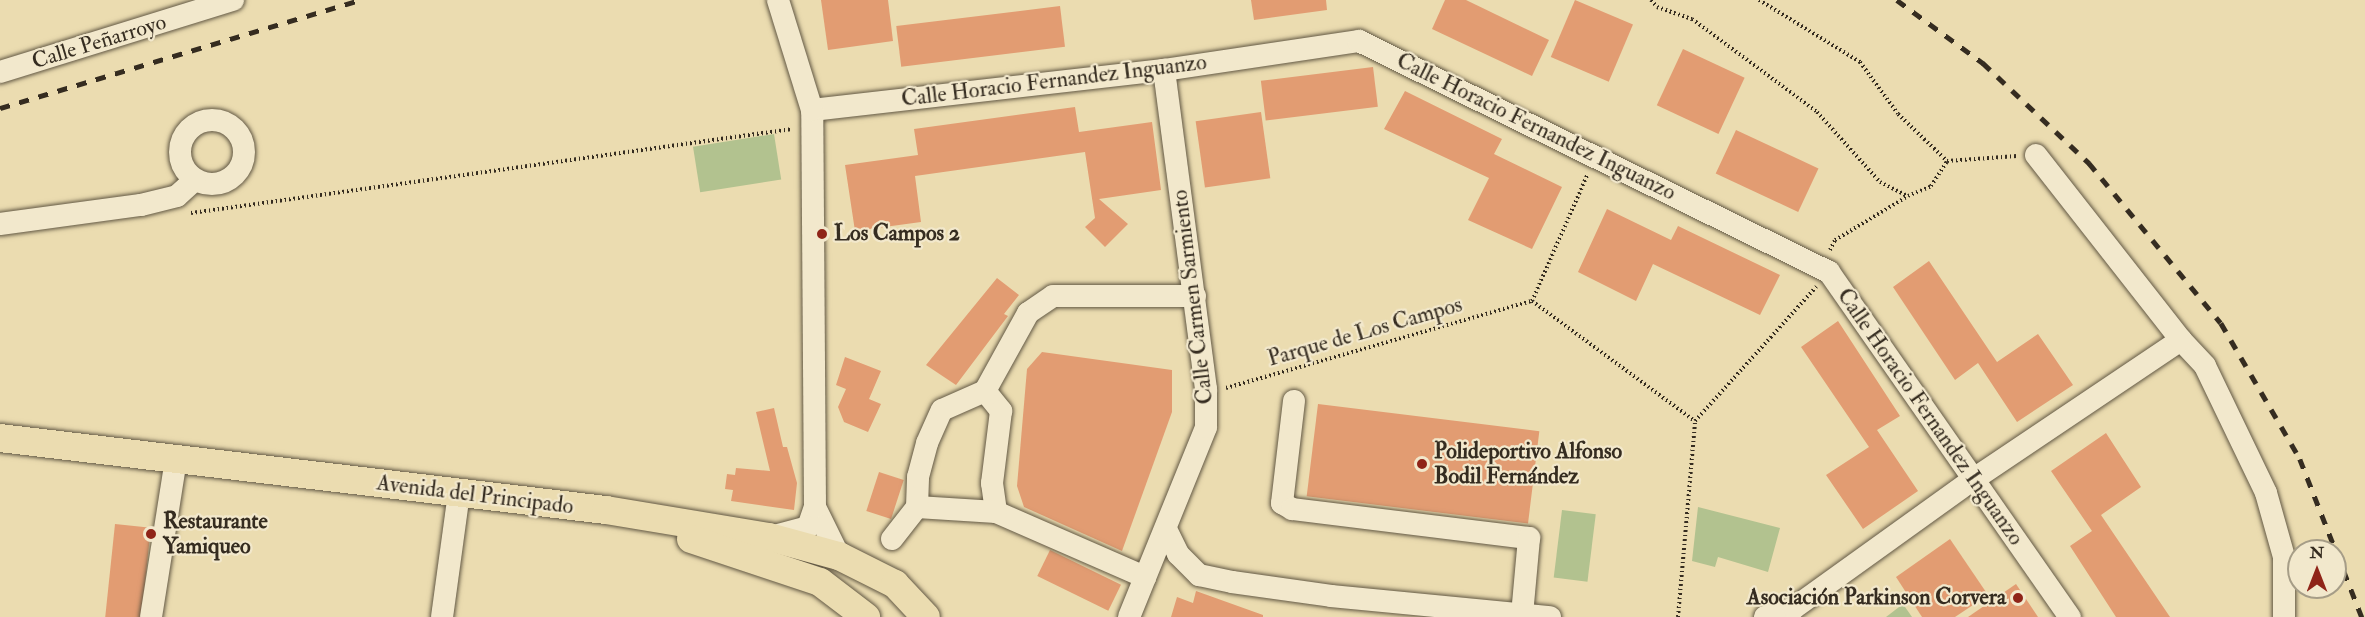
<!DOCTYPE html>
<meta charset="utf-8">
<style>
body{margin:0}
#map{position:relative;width:2365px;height:617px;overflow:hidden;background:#ebdcb0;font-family:"IM FELL Double Pica",serif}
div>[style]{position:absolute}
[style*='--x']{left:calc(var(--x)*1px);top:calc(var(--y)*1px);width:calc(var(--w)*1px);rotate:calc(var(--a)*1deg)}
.green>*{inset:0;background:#b2c28f;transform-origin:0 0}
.building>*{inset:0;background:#e29c72;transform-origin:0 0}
.path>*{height:4px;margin-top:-2px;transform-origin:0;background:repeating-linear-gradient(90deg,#352c20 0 1.5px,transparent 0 4.5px)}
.roads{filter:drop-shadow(0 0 2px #625844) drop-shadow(0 0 2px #625844)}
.minor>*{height:22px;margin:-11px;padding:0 11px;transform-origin:11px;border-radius:11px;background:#f2e8cc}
.minor>.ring{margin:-11px;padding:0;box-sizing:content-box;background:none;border:22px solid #f2e8cc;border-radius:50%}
.major>*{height:28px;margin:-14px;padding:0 14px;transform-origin:14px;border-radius:14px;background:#ebdcb0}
.rail>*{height:4.5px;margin-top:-2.25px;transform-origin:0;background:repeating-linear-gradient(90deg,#352c20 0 10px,transparent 0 20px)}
.dots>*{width:16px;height:16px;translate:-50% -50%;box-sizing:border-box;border:3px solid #f2e8cc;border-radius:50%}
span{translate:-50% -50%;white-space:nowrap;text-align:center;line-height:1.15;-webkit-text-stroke:4.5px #f2e8cc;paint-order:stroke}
.street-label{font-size:22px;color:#352c20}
.poi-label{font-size:22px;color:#352c20;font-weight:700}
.left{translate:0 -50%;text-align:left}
.right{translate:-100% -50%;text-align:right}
.north{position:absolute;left:2287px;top:539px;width:60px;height:60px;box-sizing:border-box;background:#f2e8cc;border:2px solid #a69d87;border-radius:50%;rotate:0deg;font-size:16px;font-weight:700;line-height:24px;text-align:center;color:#352c20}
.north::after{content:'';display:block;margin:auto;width:21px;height:27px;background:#8f2418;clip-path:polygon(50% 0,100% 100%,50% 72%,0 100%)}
</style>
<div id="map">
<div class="green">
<div style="left:774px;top:134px;width:46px;height:82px;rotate:81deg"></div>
<div style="clip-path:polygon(1698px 507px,1780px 528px,1768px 572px,1718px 557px,1715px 567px,1692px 561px)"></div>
<div style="left:1562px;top:510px;width:34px;height:68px;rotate:7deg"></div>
<div style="clip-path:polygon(1903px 604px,1912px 617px,1886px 617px)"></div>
</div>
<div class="building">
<div style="clip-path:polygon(821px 0,888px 0,893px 41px,828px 50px)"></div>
<div style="clip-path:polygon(1251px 0,1326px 0,1327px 10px,1254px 20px)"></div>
<div style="clip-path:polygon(1445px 0,1466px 0,1549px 40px,1532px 76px,1432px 29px)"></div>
<div style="left:1575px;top:0;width:63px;height:62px;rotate:23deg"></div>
<div style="left:1060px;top:6px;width:41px;height:165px;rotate:83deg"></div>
<div style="left:1683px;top:49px;width:68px;height:62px;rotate:25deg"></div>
<div style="left:1373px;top:67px;width:40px;height:113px;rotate:83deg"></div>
<div style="clip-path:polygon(1405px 91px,1502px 139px,1494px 154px,1562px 187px,1532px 249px,1468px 220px,1489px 178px,1384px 129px)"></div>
<div style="clip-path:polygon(1075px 107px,1079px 132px,1152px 122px,1161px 190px,1099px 199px,1128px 224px,1105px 247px,1085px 227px,1095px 218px,1085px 152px,915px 176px,921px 222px,855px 231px,845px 165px,918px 155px,914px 129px)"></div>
<div style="left:1261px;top:112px;width:67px;height:66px;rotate:82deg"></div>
<div style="left:1736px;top:130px;width:91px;height:48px;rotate:25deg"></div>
<div style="clip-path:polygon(1607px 209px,1671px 240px,1678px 226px,1780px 275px,1760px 315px,1653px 264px,1636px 301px,1578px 272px)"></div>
<div style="clip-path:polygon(1929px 261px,1997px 362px,2038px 334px,2073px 385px,2017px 422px,1978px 363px,1955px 380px,1893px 287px)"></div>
<div style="clip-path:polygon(997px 278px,1019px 295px,1004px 314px,1008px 316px,956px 385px,926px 365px)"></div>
<div style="clip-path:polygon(1838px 321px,1900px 416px,1877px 430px,1918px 491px,1863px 529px,1826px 475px,1869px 447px,1801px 347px)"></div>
<div style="clip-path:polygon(1042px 352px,1172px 370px,1172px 412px,1122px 551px,1024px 507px,1017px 486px,1027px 369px)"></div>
<div style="clip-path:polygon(845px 357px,881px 371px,869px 399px,881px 404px,868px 432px,844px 422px,838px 407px,846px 389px,836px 385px)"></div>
<div style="left:1318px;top:404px;width:223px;height:93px;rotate:7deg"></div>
<div style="clip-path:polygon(774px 408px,783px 447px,787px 447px,797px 483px,794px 510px,731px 501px,733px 490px,725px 489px,727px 474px,735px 475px,736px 468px,770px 471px,756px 412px)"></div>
<div style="clip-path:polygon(2106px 433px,2141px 487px,2101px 515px,2170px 617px,2116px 617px,2070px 546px,2092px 531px,2051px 471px)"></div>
<div style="left:879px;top:472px;width:26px;height:41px;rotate:18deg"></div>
<div style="left:115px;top:524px;width:36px;height:94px;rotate:6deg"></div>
<div style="clip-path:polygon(1950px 539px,1988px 595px,1955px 617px,1922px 617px,1896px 577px)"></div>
<div style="left:1050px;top:550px;width:79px;height:29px;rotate:26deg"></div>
<div style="clip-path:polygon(2016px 584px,2038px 617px,1968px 617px)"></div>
<div style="clip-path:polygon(1196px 591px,1263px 615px,1263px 617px,1171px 617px,1177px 597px,1193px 603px)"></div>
</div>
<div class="path">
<div style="--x:1651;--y:0;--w:9;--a:49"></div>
<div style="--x:1657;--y:7;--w:37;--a:19"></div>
<div style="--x:1692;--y:19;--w:156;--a:36.6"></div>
<div style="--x:1817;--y:112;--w:94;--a:48"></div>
<div style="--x:1880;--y:182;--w:31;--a:27"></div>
<div style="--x:1908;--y:196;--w:25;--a:-23"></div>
<div style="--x:1931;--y:186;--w:30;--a:-57"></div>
<div style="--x:1759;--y:0;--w:119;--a:31.5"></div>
<div style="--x:1860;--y:62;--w:64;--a:53.8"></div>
<div style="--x:1898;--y:114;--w:68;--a:43.8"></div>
<div style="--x:1947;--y:161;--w:70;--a:-4.1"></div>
<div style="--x:191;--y:213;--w:607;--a:-7.96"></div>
<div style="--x:1830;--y:250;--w:11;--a:-63"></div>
<div style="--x:1835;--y:240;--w:85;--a:-31.1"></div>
<div style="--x:1532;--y:301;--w:202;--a:36.4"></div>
<div style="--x:1695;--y:421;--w:181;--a:-47.9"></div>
<div style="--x:1226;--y:388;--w:318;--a:-15.9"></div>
<div style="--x:1532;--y:301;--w:137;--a:-66.3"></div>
<div style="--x:1678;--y:617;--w:197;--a:-85"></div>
</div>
<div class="roads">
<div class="minor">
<div style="--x:0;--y:72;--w:244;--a:-17.2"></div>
<div style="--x:812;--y:110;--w:354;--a:-6.5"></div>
<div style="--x:1164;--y:70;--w:197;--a:-8.5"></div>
<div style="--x:1359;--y:41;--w:524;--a:26.17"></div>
<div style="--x:1829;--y:272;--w:421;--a:55.1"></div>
<div class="ring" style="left:180px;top:120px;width:42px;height:42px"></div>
<div style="--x:0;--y:224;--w:142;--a:-7.7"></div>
<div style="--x:141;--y:205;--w:37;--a:-14"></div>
<div style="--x:177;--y:196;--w:24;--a:-42"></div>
<div style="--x:2181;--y:340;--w:35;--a:47"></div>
<div style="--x:2205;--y:366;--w:141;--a:64.3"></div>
<div style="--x:2266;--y:493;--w:66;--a:74.3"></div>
<div style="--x:2284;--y:557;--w:60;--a:90"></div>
<div style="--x:985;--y:391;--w:26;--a:51"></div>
<div style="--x:1001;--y:411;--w:73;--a:97.1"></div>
<div style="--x:992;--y:483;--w:29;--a:82"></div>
<div style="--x:996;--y:512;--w:163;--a:23.6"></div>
<div style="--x:1294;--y:401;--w:103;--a:96.7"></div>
<div style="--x:1282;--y:503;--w:12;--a:31"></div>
<div style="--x:1292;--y:509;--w:239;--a:7"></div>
<div style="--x:1529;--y:538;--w:77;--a:95.2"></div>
<div style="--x:815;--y:507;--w:55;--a:63.9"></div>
<div style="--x:996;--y:512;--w:79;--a:-176.4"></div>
<div style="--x:917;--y:507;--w:30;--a:-88"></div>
<div style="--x:918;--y:477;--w:35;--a:-75"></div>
<div style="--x:927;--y:443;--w:36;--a:-66"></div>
<div style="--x:942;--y:410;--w:47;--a:-23.8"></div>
<div style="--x:985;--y:391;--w:89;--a:-61.1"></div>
<div style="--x:1028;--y:313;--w:30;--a:-34"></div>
<div style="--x:1053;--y:296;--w:142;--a:0"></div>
<div style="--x:1166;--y:529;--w:28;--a:64"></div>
<div style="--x:1178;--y:554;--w:30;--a:45"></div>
<div style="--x:1199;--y:575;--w:34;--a:12"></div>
<div style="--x:1232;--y:582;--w:100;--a:8"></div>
<div style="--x:1331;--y:596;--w:220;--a:5.5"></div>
<div style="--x:771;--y:537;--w:38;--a:-15"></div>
<div style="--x:808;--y:527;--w:21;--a:-71"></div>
<div style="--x:815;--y:507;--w:397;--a:-90.4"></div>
<div style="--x:812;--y:110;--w:115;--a:-107.2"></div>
<div style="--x:892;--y:539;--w:41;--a:-52"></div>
<div style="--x:151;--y:617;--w:160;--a:-81"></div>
<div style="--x:442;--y:617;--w:125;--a:-82.2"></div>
<div style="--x:1129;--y:617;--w:205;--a:-67.9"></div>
<div style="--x:1206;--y:427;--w:38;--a:-90"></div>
<div style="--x:1206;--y:389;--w:322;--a:-97.5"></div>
<div style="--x:1765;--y:617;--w:30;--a:-17"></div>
<div style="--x:1794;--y:608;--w:218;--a:-35.7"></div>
<div style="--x:1971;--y:481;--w:253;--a:-33.9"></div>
<div style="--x:2181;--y:340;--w:235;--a:-128.1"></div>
</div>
<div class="major">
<div style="--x:0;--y:438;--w:610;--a:6.78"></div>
<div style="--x:606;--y:510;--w:165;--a:9.4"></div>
<div style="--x:769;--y:537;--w:73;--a:15.2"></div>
<div style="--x:839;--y:556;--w:63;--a:26.6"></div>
<div style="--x:895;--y:584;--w:45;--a:46.8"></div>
<div style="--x:691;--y:539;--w:136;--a:18.4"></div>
<div style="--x:820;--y:582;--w:58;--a:37.3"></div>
</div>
</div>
<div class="rail">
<div style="--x:1897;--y:0;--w:107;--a:36.2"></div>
<div style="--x:1983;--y:63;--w:146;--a:43.3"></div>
<div style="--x:2089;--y:163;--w:207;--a:50.5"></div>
<div style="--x:2221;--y:323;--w:157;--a:59.8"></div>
<div style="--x:2300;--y:459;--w:170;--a:68.6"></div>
<div style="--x:0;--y:108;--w:376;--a:-16.7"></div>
</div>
<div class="dots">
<div style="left:822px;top:234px;background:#8f2418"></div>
<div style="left:1422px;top:464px;background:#8f2418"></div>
<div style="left:151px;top:534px;background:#8f2418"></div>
<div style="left:2018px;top:598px;background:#8f2418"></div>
</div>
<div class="street-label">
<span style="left:99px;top:42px;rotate:-17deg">Calle Peñarroyo</span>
<span style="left:1054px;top:81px;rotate:-7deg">Calle Horacio Fernandez Inguanzo</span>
<span style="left:1536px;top:127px;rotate:26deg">Calle Horacio Fernandez Inguanzo</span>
<span style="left:1193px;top:297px;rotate:-97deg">Calle Carmen Sarmiento</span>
<span style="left:1365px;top:332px;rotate:-16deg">Parque de Los Campos</span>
<span style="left:1930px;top:417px;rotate:55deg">Calle Horacio Fernandez Inguanzo</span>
<span style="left:475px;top:495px;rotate:7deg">Avenida del Principado</span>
</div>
<div class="poi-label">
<span class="left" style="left:834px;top:234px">Los Campos 2</span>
<span class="left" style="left:1434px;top:464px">Polideportivo Alfonso<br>Bodil Fernández</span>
<span class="left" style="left:163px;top:534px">Restaurante<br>Yamiqueo</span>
<span class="right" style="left:2006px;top:598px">Asociación Parkinson Corvera</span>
</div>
<div class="north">N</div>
</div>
